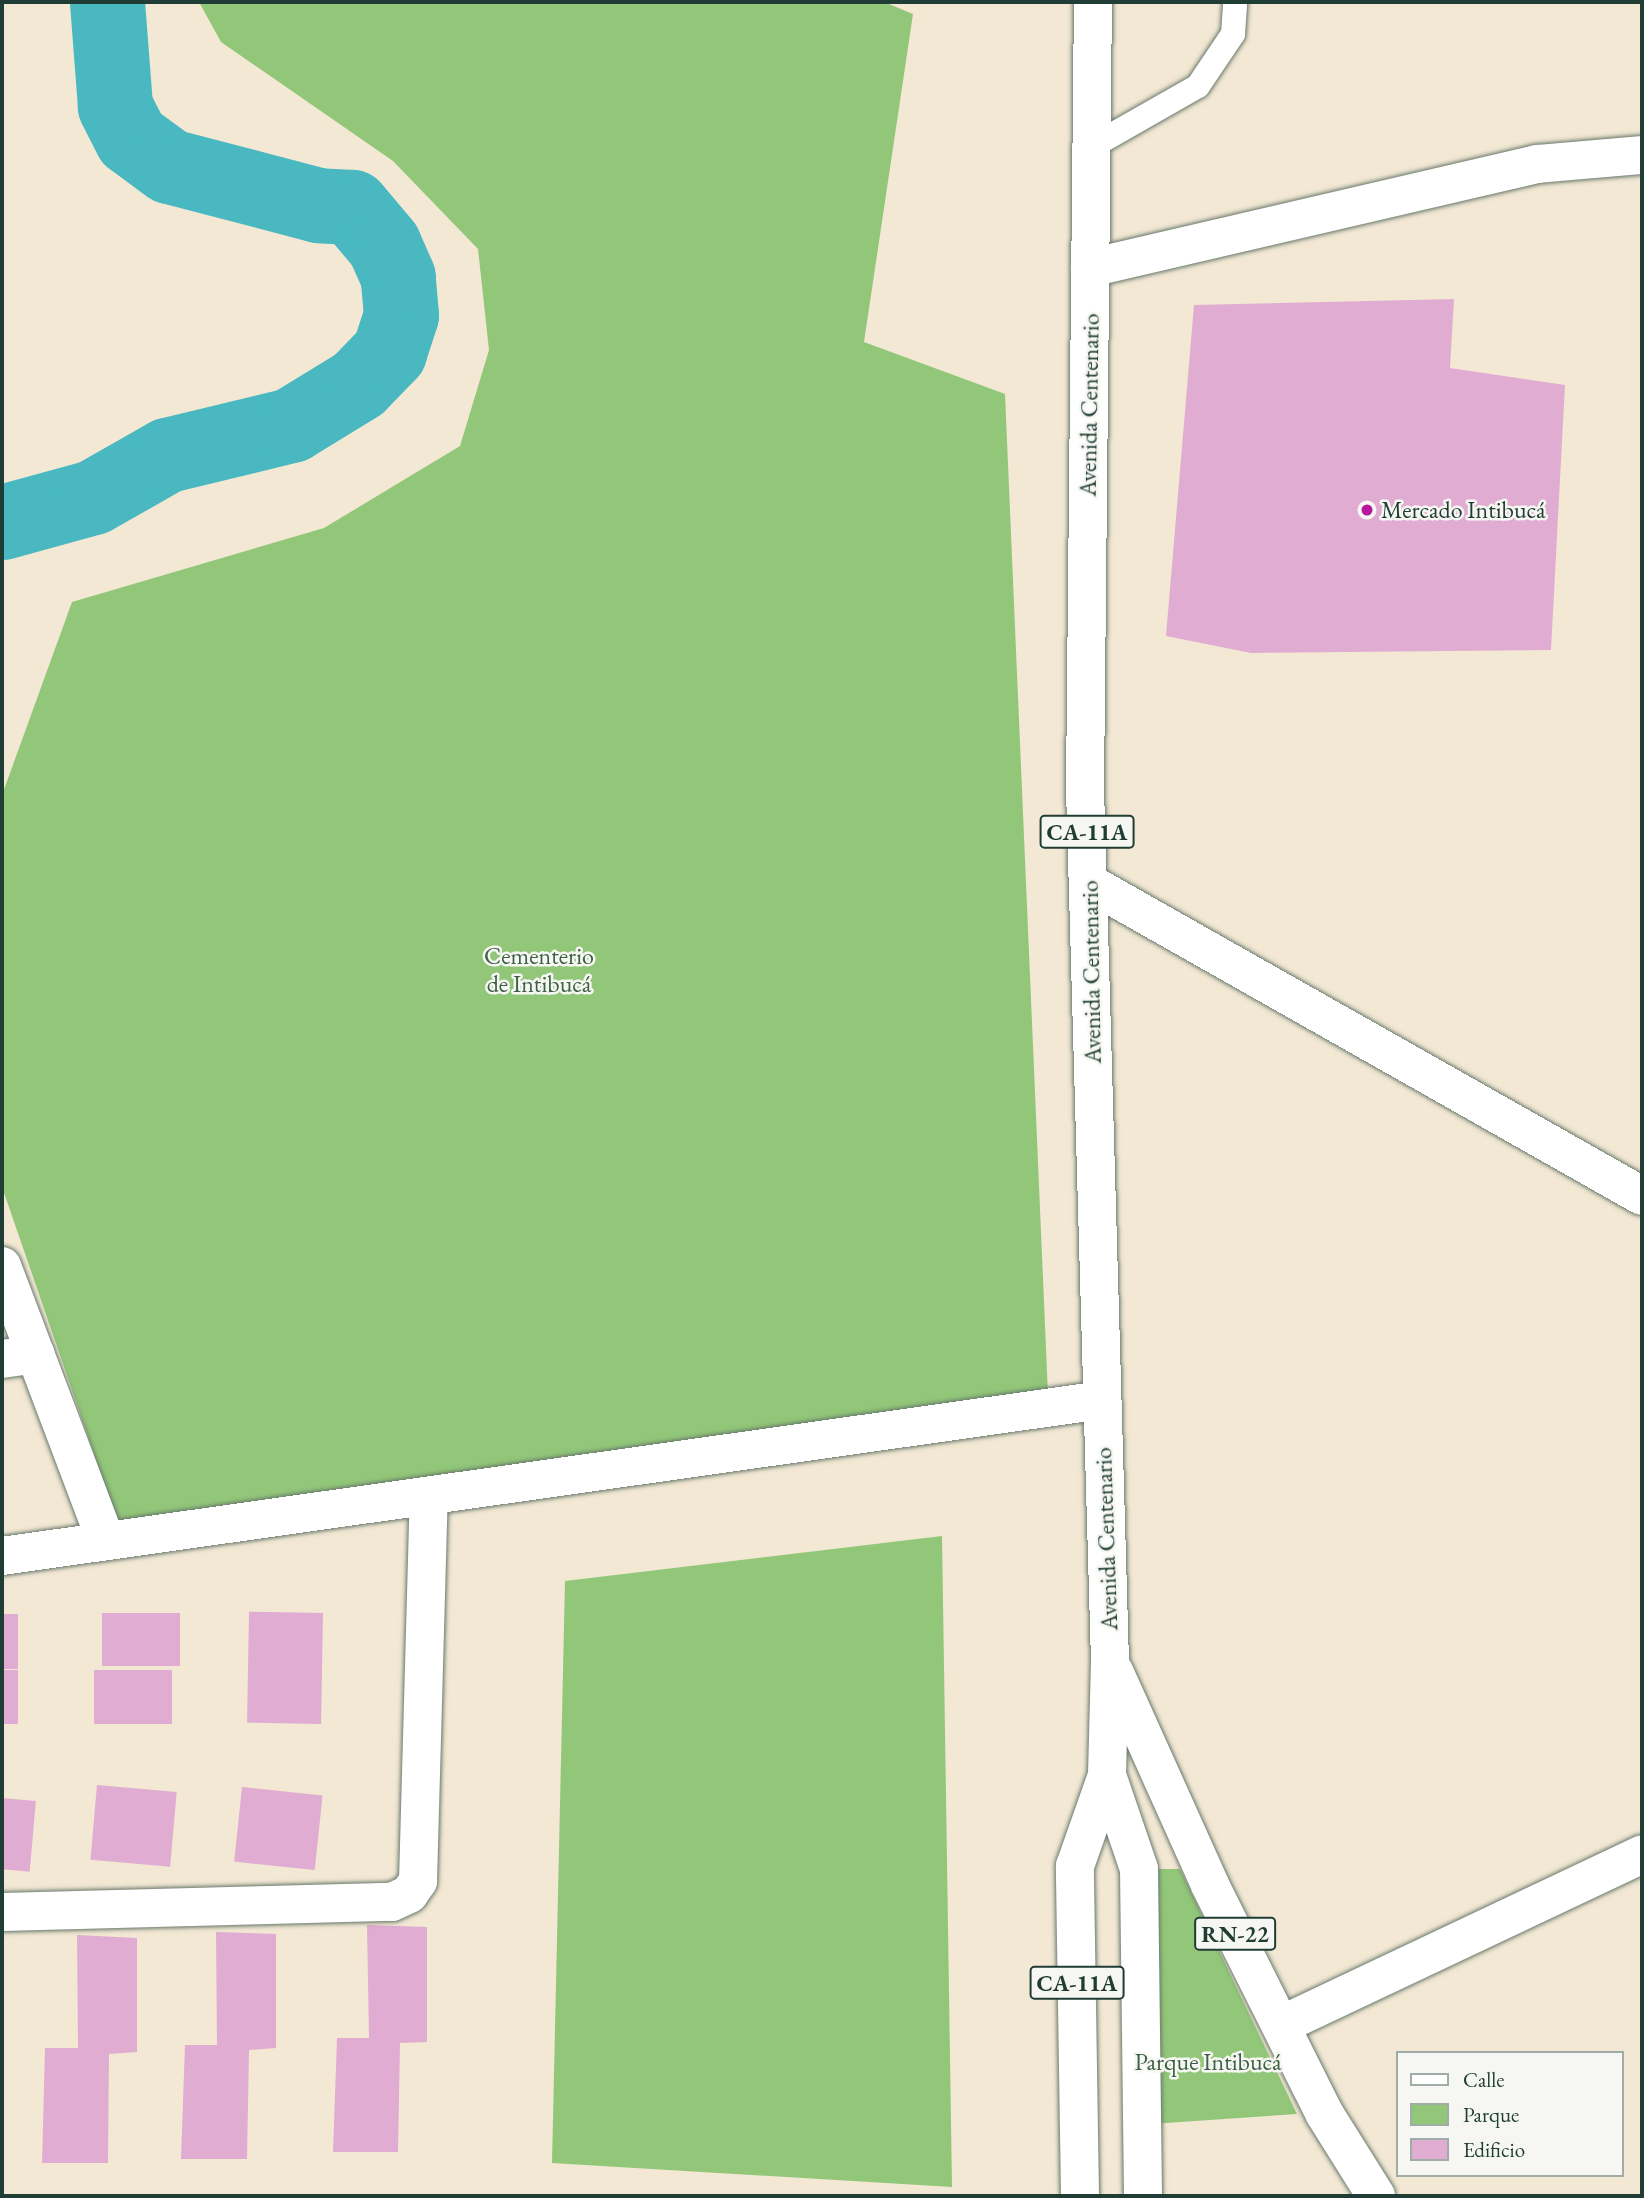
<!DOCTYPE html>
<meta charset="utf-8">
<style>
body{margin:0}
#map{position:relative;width:1644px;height:2198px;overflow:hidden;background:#f2e8d4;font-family:"EB Garamond",serif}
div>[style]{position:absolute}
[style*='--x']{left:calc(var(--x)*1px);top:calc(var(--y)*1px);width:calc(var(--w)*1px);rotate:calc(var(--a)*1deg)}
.green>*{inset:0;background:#92c779}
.river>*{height:75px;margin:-37.5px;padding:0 37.5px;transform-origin:37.5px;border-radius:37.5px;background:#49b8c0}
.building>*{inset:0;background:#e1acd2;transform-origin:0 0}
.roads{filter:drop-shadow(0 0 2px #69796c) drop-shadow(0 0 2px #69796c)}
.lane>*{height:24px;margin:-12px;padding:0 12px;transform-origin:12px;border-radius:12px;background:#fff}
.street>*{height:38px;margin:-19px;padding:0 19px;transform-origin:19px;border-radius:19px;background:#fff}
.primary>*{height:38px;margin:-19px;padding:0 19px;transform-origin:19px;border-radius:19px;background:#fff}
.dots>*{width:19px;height:19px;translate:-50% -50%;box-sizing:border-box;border:4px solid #f6f6f2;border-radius:50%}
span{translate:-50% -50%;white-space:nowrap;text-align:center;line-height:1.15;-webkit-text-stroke:5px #f6f6f2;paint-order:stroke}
.shield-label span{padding:2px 5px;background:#f6f6f2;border:2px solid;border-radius:5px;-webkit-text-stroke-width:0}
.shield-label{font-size:23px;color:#1f3d34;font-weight:700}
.street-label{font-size:24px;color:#1f3d34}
.poi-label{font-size:24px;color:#1f3d34}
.left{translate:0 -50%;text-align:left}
.park-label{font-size:24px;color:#3c6045}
.frame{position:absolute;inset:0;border:4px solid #1f3d34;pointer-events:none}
.legend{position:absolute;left:1396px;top:2051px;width:228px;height:126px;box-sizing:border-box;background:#f6f6f2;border:2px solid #a0aca6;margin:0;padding:9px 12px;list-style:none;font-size:21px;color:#1f3d34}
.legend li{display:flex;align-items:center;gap:14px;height:35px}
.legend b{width:35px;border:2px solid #a0aca6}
</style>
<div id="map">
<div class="green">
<div style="clip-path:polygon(199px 2px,884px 2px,913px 14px,864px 342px,1005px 394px,1048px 1395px,118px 1523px,2px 1187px,2px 795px,72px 602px,324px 528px,460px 446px,489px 350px,478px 249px,393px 161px,221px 42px)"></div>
<div style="clip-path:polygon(942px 1536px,952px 2187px,552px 2163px,565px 1581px)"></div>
<div style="clip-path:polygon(1148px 1869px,1180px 1869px,1297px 2114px,1151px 2124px)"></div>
<div style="clip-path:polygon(218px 2194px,527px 2194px,526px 2196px)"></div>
</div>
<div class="river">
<div style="--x:2;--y:522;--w:94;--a:-15.4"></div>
<div style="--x:93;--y:497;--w:85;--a:-29.6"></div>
<div style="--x:167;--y:455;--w:128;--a:-13.6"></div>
<div style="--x:291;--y:425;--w:79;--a:-31.5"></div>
<div style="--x:358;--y:384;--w:45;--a:-45.9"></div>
<div style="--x:389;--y:352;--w:39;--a:-72"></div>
<div style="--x:401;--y:315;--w:38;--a:-95"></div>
<div style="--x:398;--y:277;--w:35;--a:-114"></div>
<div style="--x:384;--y:245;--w:50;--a:-130.1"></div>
<div style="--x:352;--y:207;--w:34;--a:-177"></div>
<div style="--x:318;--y:205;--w:154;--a:-165.3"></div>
<div style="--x:169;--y:166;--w:47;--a:-143.6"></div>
<div style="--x:131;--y:138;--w:36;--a:-117"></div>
<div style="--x:115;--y:106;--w:104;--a:-94.4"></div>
</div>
<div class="building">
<div style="clip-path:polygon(1454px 299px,1450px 368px,1565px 385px,1551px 650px,1251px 653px,1166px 636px,1194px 305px)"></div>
<div style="left:180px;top:1613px;width:53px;height:78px;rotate:90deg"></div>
<div style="left:323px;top:1613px;width:111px;height:74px;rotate:91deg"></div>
<div style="left:18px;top:1614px;width:55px;height:16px;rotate:90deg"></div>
<div style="left:18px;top:1670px;width:54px;height:16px;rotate:90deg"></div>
<div style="left:172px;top:1670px;width:54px;height:78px;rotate:90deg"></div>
<div style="left:97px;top:1785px;width:80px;height:75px;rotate:5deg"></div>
<div style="left:242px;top:1787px;width:81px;height:75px;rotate:6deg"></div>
<div style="left:2px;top:1798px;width:34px;height:71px;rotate:5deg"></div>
<div style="clip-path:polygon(367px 1925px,427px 1927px,427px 2042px,400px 2043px,398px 2152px,333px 2152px,337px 2038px,369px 2038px)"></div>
<div style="clip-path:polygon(216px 1932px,276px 1934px,276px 2048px,249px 2050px,247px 2159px,181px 2159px,185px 2045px,217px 2045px)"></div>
<div style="clip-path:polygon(77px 1935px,137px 1938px,137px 2052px,109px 2054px,108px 2163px,42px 2163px,45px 2048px,78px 2048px)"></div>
</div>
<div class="roads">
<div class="lane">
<div style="--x:1091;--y:147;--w:123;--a:-29.7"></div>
<div style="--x:1198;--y:86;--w:63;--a:-56.1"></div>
<div style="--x:1233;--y:34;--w:32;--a:-86"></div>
</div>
<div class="street">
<div style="--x:1090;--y:268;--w:459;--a:-13.1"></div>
<div style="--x:1537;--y:164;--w:105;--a:-4.9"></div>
<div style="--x:1089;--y:883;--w:635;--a:29.51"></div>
<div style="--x:2;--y:1266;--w:294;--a:69.3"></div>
<div style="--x:2;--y:1359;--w:34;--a:-8"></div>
<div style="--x:2;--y:1556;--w:1111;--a:-8.07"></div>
<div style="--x:2;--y:1912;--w:390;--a:-1.5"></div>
<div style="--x:392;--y:1902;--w:19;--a:-25"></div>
<div style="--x:409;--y:1894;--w:16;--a:-55"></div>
<div style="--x:418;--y:1881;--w:385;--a:-88.4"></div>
<div style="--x:1281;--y:2025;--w:399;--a:-25.3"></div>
</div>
<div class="primary">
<div style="--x:1114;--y:1671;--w:235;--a:65.8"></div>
<div style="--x:1210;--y:1885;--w:255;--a:63.4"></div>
<div style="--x:1324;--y:2113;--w:98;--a:57.9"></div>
<div style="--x:1107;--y:1775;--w:99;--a:71.2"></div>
<div style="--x:1139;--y:1869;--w:327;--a:89.3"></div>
<div style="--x:1080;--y:2196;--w:330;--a:-90.9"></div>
<div style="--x:1075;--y:1866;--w:96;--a:-70.6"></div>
<div style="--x:1107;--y:1775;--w:113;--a:-88.5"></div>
<div style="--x:1110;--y:1662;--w:875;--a:-91.64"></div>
<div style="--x:1085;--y:787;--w:785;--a:-89.42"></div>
</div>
</div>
<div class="dots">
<div style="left:1367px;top:510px;background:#b5179e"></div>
</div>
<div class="shield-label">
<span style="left:1087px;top:832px">CA-11A</span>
<span style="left:1235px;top:1934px">RN-22</span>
<span style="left:1077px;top:1983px">CA-11A</span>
</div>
<div class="street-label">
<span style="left:1089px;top:405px;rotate:-89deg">Avenida Centenario</span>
<span style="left:1091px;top:972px;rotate:-91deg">Avenida Centenario</span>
<span style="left:1106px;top:1539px;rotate:-92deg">Avenida Centenario</span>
</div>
<div class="poi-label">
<span class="left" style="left:1381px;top:510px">Mercado Intibucá</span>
</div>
<div class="park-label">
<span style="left:539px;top:970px">Cementerio<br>de Intibucá</span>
<span style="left:1208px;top:2062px">Parque Intibucá</span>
</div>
<div class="frame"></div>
<ul class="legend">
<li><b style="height:9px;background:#fff"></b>Calle</li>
<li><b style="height:19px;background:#92c779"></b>Parque</li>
<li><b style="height:19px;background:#e1acd2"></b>Edificio</li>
</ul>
</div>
